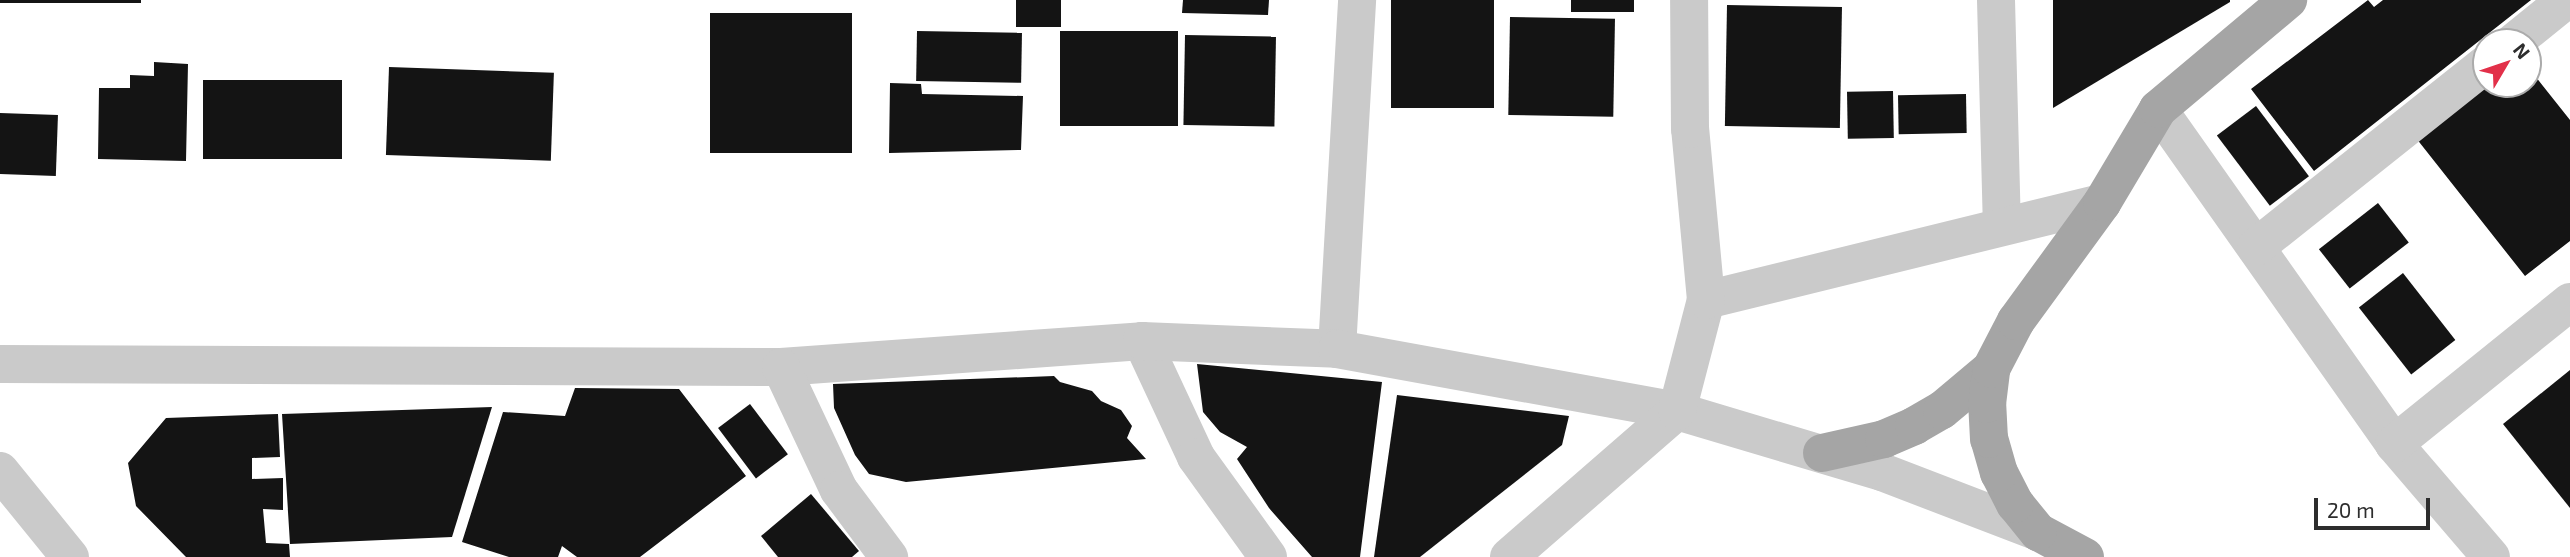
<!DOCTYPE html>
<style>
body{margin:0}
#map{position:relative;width:2570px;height:557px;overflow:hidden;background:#fff;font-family:"Exo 2",sans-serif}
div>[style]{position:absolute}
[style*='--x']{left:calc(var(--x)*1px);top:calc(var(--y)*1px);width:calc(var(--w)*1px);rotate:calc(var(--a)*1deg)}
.building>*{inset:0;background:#141414;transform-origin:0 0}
.minor>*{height:38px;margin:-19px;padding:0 19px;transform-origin:19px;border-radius:19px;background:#cacaca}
.major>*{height:38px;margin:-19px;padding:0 19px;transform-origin:19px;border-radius:19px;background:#a5a5a5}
span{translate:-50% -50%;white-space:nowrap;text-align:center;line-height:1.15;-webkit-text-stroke:7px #fff;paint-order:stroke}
.north{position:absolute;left:2472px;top:28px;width:70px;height:70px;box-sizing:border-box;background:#fff;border:2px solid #ababab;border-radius:50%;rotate:51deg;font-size:19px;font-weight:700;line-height:28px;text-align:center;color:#2d2d2d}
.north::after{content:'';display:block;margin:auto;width:24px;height:32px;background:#e23049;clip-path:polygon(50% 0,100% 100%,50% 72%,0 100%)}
.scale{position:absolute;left:2314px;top:498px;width:116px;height:32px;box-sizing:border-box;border:4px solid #2d2d2d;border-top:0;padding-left:9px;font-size:21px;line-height:24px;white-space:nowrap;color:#2d2d2d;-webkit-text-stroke:5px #fff;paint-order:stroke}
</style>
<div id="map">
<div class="building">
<div style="left:0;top:0;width:141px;height:3px"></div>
<div style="left:1016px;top:0;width:45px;height:27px"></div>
<div style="clip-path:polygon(1183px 0,1269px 0,1268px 15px,1182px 13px)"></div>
<div style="left:1391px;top:0;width:103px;height:108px"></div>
<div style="left:1571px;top:0;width:63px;height:12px"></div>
<div style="clip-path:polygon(2053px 0,2230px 0,2230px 2px,2053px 108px)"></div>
<div style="clip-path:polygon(2368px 0,2374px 7px,2383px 0,2531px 0,2314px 171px,2251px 89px)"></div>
<div style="left:1727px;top:5px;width:115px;height:121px;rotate:1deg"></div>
<div style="left:710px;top:13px;width:142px;height:140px"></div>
<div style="left:1510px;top:17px;width:105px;height:98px;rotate:1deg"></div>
<div style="left:917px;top:31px;width:105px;height:50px;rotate:1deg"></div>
<div style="left:1060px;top:31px;width:118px;height:95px"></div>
<div style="left:1185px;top:35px;width:91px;height:90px;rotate:1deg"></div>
<div style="clip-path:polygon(154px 62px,188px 64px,186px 161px,98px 159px,99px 88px,130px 88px,130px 75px,154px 76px)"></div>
<div style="left:389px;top:67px;width:165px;height:88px;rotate:2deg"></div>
<div style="clip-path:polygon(2528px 67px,2570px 120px,2570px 241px,2525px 276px,2416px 138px,2486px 84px,2528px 84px)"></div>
<div style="left:203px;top:80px;width:139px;height:79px"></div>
<div style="clip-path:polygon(890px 83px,921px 84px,922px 94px,1023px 96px,1021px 150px,889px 153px)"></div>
<div style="left:1893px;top:91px;width:47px;height:46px;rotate:89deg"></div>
<div style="left:1966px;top:94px;width:39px;height:68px;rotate:89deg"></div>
<div style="left:2256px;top:106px;width:88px;height:49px;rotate:53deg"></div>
<div style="left:0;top:113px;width:58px;height:61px;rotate:2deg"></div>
<div style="left:2378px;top:203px;width:50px;height:75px;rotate:52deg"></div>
<div style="left:2403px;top:273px;width:85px;height:56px;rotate:52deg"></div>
<div style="clip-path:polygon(1197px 364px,1382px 382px,1360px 557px,1312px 557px,1269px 508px,1237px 459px,1247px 447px,1220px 432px,1203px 412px)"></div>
<div style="clip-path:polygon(2570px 370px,2570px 508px,2503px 424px)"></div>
<div style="clip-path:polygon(1054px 376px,1060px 382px,1092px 391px,1101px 401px,1121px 410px,1132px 426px,1127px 438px,1146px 459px,906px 482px,869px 474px,855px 455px,834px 408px,833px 384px)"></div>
<div style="clip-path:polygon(575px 388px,679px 389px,746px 476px,640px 557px,577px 557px,562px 546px,558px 557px,509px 557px,462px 542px,503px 412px,565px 416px)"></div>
<div style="clip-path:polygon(1397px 395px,1569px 416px,1562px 445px,1420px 557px,1374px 557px)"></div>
<div style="left:750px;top:404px;width:63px;height:40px;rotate:53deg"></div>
<div style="clip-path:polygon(492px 407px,452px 537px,290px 544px,282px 414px)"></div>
<div style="clip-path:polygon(278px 414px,280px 457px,252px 458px,252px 479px,283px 478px,283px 510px,263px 509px,266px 543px,289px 544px,290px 557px,186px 557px,136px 506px,128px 463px,166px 418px)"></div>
<div style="clip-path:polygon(811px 494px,859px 551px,852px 557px,778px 557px,761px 536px)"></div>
</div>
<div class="minor">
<div style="--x:1996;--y:0;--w:226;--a:88.5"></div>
<div style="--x:2514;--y:42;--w:67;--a:-38.9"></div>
<div style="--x:2158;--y:109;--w:410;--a:54.8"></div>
<div style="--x:2394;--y:444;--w:149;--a:49.4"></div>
<div style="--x:2256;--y:247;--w:294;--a:-38.5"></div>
<div style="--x:1706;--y:300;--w:408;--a:-13.8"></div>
<div style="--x:1142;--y:341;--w:128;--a:65"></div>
<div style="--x:1196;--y:457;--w:123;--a:54.2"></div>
<div style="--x:1337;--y:349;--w:350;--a:-86.7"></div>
<div style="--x:0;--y:364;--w:781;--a:0.22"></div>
<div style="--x:781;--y:367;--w:362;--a:-4.1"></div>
<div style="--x:1142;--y:341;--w:195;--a:2.3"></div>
<div style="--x:1337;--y:349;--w:346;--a:10.3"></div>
<div style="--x:1677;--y:411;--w:214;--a:16.6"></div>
<div style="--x:1882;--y:472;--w:167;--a:21"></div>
<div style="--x:781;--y:367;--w:136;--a:64.8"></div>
<div style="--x:839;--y:490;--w:84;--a:53.3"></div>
<div style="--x:2394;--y:444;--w:226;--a:-38.9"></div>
<div style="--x:0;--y:471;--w:111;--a:50.9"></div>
<div style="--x:1509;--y:557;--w:223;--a:-41"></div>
<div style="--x:1677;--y:411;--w:115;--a:-75.4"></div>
<div style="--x:1706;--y:300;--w:172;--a:-95.3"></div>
<div style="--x:1690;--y:129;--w:129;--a:-90.4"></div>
</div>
<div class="major">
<div style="--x:1822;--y:453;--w:64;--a:-12.7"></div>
<div style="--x:1884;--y:439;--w:33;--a:-23"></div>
<div style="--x:1914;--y:426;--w:32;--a:-30"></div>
<div style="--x:1942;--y:410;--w:64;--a:-39.9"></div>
<div style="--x:2085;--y:557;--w:53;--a:-152"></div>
<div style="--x:2038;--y:532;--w:36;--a:-129"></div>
<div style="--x:2015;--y:504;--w:35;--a:-117"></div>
<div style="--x:1999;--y:473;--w:35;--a:-106"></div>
<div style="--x:1989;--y:439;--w:35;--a:-93"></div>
<div style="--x:1987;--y:404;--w:35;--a:-83"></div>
<div style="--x:1991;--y:369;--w:54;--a:-62.5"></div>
<div style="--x:2016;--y:321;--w:146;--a:-53.9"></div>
<div style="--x:2102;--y:203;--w:109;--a:-59.2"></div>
<div style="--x:2158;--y:109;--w:170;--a:-40"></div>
</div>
<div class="north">N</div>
<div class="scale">20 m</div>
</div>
